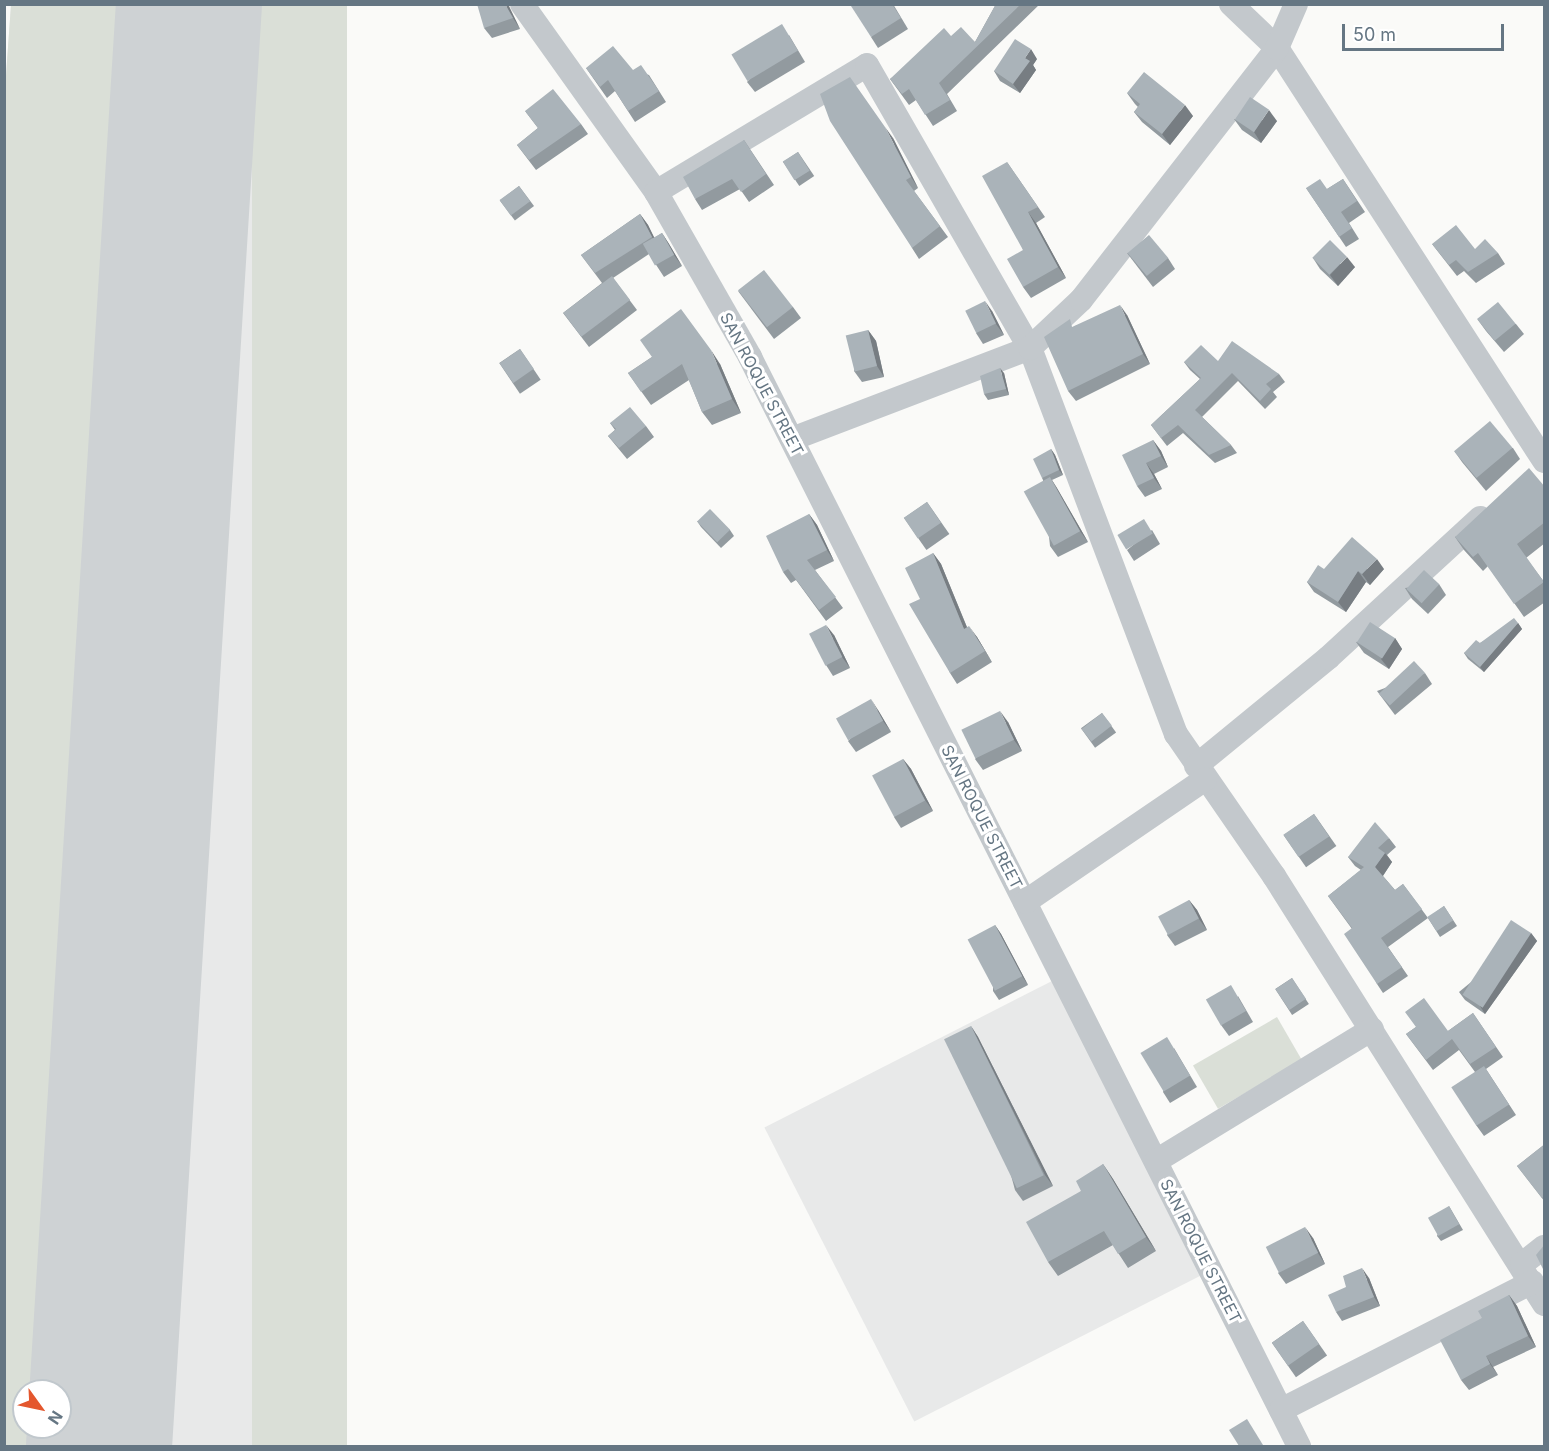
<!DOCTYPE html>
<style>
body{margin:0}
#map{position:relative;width:1549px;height:1451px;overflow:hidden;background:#fafaf8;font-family:Inter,sans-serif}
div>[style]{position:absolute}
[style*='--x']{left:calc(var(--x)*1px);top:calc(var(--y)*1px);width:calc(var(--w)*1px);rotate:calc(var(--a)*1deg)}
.built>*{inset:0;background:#e8e9e9;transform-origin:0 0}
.green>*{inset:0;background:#dadfd7;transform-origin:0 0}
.runway>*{height:146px;margin:-73px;padding:0 73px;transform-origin:73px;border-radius:73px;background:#ced2d4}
.minor>*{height:24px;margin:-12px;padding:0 12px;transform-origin:12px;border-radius:12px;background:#c3c8cc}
.wall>*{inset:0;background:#929a9f;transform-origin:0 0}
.shaded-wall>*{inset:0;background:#777d82}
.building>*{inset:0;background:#aab3b9;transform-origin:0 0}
span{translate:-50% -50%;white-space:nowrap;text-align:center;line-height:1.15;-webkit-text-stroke:6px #fff;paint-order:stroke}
.street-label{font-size:16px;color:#657683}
.frame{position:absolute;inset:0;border:6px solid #657683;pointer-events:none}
.north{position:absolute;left:12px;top:1379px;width:60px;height:60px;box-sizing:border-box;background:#fff;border:2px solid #c1c8cd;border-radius:50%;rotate:123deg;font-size:16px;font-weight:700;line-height:24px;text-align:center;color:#657683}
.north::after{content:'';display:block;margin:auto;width:21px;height:27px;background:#e4572e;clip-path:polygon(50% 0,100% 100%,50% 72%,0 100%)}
.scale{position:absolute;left:1342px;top:24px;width:162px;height:27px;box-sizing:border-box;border:3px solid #657683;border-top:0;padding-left:8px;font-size:18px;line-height:21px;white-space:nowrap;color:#657683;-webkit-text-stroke:4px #fff;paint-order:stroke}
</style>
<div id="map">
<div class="built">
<div style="clip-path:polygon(evenodd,11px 5px,347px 5px,261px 1446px,4px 1446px,4px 104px,11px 5px,24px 1391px,60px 1391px,60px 1427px,24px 1427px,24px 1391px)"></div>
<div style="left:1054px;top:980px;width:330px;height:325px;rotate:63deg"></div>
</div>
<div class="green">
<div style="clip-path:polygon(11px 5px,128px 5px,50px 1391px,24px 1391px,24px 1427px,48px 1427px,46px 1446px,4px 1446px,4px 104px)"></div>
<div style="left:252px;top:5px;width:95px;height:1444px"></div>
<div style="left:1277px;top:1017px;width:50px;height:97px;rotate:60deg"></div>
</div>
<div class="runway">
<div style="--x:99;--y:1446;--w:1445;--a:-86.43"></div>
</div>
<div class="minor">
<div style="--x:522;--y:4;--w:231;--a:54.5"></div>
<div style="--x:656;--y:192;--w:190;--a:60.3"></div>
<div style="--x:750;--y:357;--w:1220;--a:63.25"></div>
<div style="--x:1231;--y:4;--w:64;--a:43.7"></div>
<div style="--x:1277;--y:48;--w:492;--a:57.1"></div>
<div style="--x:656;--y:192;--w:246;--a:-31"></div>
<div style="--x:867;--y:65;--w:327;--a:60.1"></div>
<div style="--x:1030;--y:348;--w:413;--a:69.3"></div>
<div style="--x:1176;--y:734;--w:173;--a:55.4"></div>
<div style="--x:1274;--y:876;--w:506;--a:57.75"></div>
<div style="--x:792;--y:439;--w:255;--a:-20.9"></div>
<div style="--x:1030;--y:348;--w:70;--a:-43.3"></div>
<div style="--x:1081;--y:300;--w:319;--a:-52.1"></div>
<div style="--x:1277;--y:48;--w:48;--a:-66.6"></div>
<div style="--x:1196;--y:766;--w:171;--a:-39.3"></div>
<div style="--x:1328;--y:658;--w:207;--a:-42.6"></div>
<div style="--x:1025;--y:902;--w:218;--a:-34.3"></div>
<div style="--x:1156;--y:1161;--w:253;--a:-31.4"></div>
<div style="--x:1522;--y:1264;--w:28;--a:-38"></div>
<div style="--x:1281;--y:1410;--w:282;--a:-27"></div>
</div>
<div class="wall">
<div style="clip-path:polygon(893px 4px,908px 29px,878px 48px,871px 37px)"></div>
<div style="clip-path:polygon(996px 4px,1040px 4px,947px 94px,957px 111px,933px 126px,916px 100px,909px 105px,890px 79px,951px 36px,975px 42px)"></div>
<div style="clip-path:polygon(508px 6px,520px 29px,492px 38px,484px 28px)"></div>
<div style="clip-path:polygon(789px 35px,805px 62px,755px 92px,747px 82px)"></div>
<div style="clip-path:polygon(1037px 59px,1033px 65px,1036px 70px,1020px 93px,1000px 81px,994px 71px)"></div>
<div style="clip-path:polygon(586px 68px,633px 70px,649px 75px,666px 102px,635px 122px,615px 91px,607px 98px)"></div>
<div style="clip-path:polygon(1127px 93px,1193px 116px,1170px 145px,1142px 122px,1134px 112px,1138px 107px,1135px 104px)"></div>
<div style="clip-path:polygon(525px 111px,581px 124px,588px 134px,536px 170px,517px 145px,538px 128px)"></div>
<div style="clip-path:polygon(1234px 119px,1277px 121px,1261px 143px,1242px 130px)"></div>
<div style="clip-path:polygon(893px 138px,918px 188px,914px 191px,948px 237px,919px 259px,912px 248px)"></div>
<div style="clip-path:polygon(744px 140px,774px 185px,749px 202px,740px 189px,702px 210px,695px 199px)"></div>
<div style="left:798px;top:152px;width:29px;height:18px;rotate:56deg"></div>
<div style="clip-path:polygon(1007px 162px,1045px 217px,1036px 223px,1066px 278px,1031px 298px,1023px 287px,1023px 250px)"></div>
<div style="clip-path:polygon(1343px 179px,1365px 212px,1349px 223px,1359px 239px,1346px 247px,1306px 188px,1327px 189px)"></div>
<div style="left:519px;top:186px;width:25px;height:24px;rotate:53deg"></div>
<div style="clip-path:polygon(640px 214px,648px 225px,654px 238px,662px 233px,669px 244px,682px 266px,664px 277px,649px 254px,613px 278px,637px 310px,589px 347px,563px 313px,602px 283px,581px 255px)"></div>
<div style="clip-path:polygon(1432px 244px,1498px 253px,1505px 264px,1476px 283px,1464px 271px,1457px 276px)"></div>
<div style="clip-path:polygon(1127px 253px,1168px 258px,1175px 269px,1153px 287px)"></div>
<div style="clip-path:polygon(1313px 258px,1355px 267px,1338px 286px,1320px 269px)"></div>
<div style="clip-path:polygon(738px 291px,793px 307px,801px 318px,774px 339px)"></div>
<div style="clip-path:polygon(992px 311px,1004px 335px,983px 344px,976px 333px)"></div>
<div style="clip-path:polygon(1127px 315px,1150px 364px,1076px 401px,1068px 391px,1075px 326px)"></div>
<div style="clip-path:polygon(1478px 320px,1516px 324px,1524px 334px,1504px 352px,1486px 331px)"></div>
<div style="clip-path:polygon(868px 330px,876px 341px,884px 377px,862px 382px,854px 371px)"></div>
<div style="left:520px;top:349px;width:37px;height:25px;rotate:56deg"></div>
<div style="clip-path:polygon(652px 357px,720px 364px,741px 413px,712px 425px,702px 412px,689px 380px,651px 405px,628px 373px)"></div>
<div style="clip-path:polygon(1218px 361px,1279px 374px,1285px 382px,1273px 392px,1277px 397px,1265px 409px,1238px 381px,1202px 417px,1231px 445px,1237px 453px,1215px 463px,1183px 433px,1167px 446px,1151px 425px,1200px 379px,1190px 370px,1184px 362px)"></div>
<div style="clip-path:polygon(1004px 373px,1009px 395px,988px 400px,984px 394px)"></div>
<div style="clip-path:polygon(610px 423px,646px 426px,654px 437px,627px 459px,608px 436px,615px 430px)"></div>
<div style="clip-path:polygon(1153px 440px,1161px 451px,1168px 467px,1154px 474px,1162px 489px,1145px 497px,1137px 486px)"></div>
<div style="clip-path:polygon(1513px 448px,1520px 459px,1486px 491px,1462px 462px,1455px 452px)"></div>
<div style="clip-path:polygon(1051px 449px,1055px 455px,1063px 475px,1052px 480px,1088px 542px,1058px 557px,1050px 546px,1043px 480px,1042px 478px)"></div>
<div style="clip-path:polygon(1545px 487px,1545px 543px,1526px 558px,1545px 583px,1545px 602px,1524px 617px,1488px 566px,1483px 571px,1464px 550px,1455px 537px)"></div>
<div style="left:927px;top:502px;width:39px;height:28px;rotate:55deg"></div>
<div style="clip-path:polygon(809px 514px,817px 525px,834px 561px,815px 570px,843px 608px,826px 621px,796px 580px,791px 583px,783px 572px)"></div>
<div style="clip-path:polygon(697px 521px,730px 530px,734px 536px,721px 548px,701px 527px)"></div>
<div style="clip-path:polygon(1152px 530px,1160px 544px,1134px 561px,1127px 550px)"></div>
<div style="clip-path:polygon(933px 553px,941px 564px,967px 627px,977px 637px,992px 662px,957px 684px,950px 673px,920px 599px)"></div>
<div style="clip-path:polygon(1324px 569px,1384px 569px,1370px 585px,1366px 582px,1346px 612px,1314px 592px,1307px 582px)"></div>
<div style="clip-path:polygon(1439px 584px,1446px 595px,1428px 614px,1412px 599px,1405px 588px)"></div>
<div style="clip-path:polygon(1518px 623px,1522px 629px,1484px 672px,1468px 659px,1464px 653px,1480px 643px)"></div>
<div style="clip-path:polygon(834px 635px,850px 668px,833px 676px,826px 665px)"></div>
<div style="clip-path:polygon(1395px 638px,1402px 649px,1389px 669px,1364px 653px,1356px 642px)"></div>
<div style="clip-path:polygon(1425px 673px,1432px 684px,1395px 715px,1377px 691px)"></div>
<div style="clip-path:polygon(878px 710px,891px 732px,856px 752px,848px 741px)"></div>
<div style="left:1102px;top:713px;width:24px;height:26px;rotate:54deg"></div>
<div style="clip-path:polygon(1008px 722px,1022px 751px,983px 770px,975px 759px)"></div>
<div style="clip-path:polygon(903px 759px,911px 769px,933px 811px,901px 828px,894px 817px)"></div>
<div style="left:1314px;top:814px;width:39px;height:37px;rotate:55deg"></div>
<div style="clip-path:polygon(1389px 838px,1396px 847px,1387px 855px,1392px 862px,1383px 876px,1395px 890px,1403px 884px,1428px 918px,1444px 906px,1457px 926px,1440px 937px,1428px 918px,1388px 947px,1408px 976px,1383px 993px,1377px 984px,1352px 929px,1328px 896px,1361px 870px,1355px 866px,1348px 857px)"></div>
<div style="clip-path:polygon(1189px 900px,1197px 910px,1207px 930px,1175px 946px,1167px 935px)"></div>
<div style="clip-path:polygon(995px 925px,1001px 934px,1028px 985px,999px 1000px,993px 991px)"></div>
<div style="clip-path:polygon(1531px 933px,1537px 941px,1485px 1014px,1465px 1000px,1459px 992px)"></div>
<div style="left:1292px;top:978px;width:31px;height:20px;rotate:57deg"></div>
<div style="clip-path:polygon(1238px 996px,1253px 1022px,1229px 1036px,1221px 1025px)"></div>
<div style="clip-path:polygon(1473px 1013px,1503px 1057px,1486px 1069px,1516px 1115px,1484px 1136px,1476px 1125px,1475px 1072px,1459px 1050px,1433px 1070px,1406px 1034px,1416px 1027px,1448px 1031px)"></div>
<div style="clip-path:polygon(971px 1026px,978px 1037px,1053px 1186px,1023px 1201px,1015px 1190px)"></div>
<div style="clip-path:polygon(1174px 1048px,1197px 1087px,1170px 1103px,1163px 1092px)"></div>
<div style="clip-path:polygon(1545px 1144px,1545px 1202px,1517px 1166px)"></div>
<div style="clip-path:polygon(1103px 1164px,1113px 1179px,1156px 1251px,1128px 1268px,1113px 1245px,1058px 1276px,1048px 1262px,1081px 1191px)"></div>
<div style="clip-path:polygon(1449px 1206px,1463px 1230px,1441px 1241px,1437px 1236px)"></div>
<div style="clip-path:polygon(1313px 1238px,1325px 1264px,1286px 1284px,1278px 1273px)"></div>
<div style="clip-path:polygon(1369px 1278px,1380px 1306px,1342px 1321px,1336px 1312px)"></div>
<div style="clip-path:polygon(1509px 1295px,1517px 1306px,1536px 1347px,1493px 1367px,1498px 1375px,1469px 1390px,1461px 1380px,1482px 1318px)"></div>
<div style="left:1303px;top:1321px;width:42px;height:38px;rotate:55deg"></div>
</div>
<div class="shaded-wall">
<div style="clip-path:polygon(505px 4px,508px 4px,520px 29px,513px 18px)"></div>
<div style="clip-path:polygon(1031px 49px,1037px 59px,1033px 65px,1036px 70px,1020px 93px,1013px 84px,1025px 58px)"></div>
<div style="clip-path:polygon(1185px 105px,1193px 116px,1170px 145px,1162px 134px)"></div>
<div style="clip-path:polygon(1269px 110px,1277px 121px,1261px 143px,1254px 132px)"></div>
<div style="clip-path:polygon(885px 127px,893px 138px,918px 188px,911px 177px)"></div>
<div style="clip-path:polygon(1028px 212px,1036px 223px,1066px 278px,1058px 267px)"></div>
<div style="clip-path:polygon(640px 214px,648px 225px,659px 247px,652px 237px)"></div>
<div style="clip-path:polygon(662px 233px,669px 244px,682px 266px,674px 255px)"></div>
<div style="clip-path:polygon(1347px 257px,1355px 267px,1338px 286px,1330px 275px)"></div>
<div style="clip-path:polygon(985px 301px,992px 311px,1004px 335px,996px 324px)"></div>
<div style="clip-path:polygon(1120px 305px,1127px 315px,1150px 364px,1143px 354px)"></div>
<div style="clip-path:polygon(868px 330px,876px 341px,884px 377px,877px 366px)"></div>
<div style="clip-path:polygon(711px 350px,720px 364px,741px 413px,732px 399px)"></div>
<div style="clip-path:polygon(1000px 368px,1004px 373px,1009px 395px,1006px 389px)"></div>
<div style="clip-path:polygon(1153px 440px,1161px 451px,1168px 467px,1161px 456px)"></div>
<div style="clip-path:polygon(1051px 449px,1055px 455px,1063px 475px,1059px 470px)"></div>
<div style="clip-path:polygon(1146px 463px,1154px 474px,1162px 489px,1154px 478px)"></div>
<div style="clip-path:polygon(1050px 477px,1057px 488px,1088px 542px,1080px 531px)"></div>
<div style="clip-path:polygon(809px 514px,817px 525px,834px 561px,827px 550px)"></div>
<div style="clip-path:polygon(933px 553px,941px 564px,972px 640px,964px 629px)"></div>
<div style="clip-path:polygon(1377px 559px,1384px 569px,1370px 585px,1362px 574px)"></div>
<div style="clip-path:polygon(1358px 571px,1366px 582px,1346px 612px,1338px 602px)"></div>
<div style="clip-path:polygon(1518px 623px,1522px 629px,1484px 672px,1480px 667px)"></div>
<div style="clip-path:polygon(826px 625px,834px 635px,850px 668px,842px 657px)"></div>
<div style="clip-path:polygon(969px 626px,977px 637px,992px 662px,985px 651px)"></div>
<div style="clip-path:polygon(1395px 638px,1402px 649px,1389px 669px,1381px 659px)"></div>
<div style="clip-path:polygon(871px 699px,878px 710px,891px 732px,883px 721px)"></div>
<div style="clip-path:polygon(1000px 711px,1008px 722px,1022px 751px,1014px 740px)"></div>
<div style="clip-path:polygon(903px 759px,911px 769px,933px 811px,925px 800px)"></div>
<div style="clip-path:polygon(1385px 853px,1392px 862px,1382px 877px,1375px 867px)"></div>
<div style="clip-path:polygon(1189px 900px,1197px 910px,1207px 930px,1199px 919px)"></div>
<div style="clip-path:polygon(995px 925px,1001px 934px,1028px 985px,1022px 976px)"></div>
<div style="clip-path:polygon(1531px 933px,1537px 941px,1485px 1014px,1480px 1006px)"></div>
<div style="clip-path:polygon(971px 1026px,978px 1037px,1053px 1186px,1045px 1175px)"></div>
<div style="clip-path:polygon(1103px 1164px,1113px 1179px,1156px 1251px,1146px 1237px)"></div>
<div style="clip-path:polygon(1305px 1227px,1313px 1238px,1325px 1264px,1318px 1253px)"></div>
<div style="clip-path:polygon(1362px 1268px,1369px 1278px,1380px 1306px,1374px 1297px)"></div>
<div style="clip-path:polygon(1509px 1295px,1517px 1306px,1536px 1347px,1528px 1336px)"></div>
<div style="clip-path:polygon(1486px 1356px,1493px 1367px,1498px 1375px,1490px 1364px)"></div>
</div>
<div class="building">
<div style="clip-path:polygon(477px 4px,505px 4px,513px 18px,484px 28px)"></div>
<div style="clip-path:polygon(854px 4px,892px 4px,901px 18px,871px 37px,851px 6px)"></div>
<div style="clip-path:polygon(996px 4px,1021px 4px,939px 83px,950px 100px,925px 115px,909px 89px,902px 94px,890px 79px,944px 28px,951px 36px,961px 27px,975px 42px)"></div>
<div style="left:782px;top:24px;width:31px;height:59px;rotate:59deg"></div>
<div style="clip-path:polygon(1015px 39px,1031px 49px,1025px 58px,1030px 61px,1013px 84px,994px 71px)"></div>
<div style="clip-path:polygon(613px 46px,633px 70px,641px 65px,659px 91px,628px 111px,608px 80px,600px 87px,586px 68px)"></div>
<div style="clip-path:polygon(1144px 72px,1185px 105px,1162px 134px,1134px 112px,1140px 104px,1127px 93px)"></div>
<div style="clip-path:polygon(850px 77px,885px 127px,911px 177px,906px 180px,940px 226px,912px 248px,830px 121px,820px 94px)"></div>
<div style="clip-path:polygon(553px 89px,581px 124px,529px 160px,517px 145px,538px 128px,525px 111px)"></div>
<div style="left:1250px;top:97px;width:23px;height:27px;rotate:34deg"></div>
<div style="clip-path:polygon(744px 140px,766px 174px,741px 192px,732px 179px,695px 199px,683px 177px)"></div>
<div style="left:798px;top:152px;width:22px;height:18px;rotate:58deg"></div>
<div style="clip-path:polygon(1007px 162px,1038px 207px,1028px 212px,1058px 267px,1023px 287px,1007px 259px,1023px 250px,982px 176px)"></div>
<div style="clip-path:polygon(1320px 179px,1327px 189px,1343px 179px,1357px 201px,1341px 212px,1352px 228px,1339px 237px,1306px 188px)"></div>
<div style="left:519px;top:186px;width:19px;height:24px;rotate:54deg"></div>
<div style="clip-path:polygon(640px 214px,652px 237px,595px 273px,581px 255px)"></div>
<div style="clip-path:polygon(1456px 225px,1475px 249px,1485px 239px,1498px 253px,1468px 272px,1456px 260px,1449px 265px,1432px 244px)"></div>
<div style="left:662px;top:233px;width:25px;height:22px;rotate:61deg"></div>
<div style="left:1149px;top:235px;width:30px;height:28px;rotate:50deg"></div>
<div style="left:1330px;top:240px;width:24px;height:25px;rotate:45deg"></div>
<div style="left:764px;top:270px;width:47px;height:33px;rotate:52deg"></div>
<div style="left:612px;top:276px;width:30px;height:61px;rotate:53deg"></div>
<div style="left:985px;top:301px;width:25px;height:22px;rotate:64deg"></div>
<div style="left:1498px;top:302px;width:28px;height:27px;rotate:51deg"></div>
<div style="clip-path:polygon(1120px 305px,1143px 354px,1068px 391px,1044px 337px,1070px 319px,1072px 327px)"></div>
<div style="clip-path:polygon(681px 309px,711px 350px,732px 399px,702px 412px,682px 364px,641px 392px,628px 373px,652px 357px,640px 340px)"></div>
<div style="left:868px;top:330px;width:37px;height:23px;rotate:76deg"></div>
<div style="clip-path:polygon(1232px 341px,1279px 374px,1266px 384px,1271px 389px,1260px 401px,1232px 373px,1195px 410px,1231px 445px,1209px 455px,1178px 425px,1161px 438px,1151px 425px,1201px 378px,1184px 362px,1201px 345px,1218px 361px)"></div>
<div style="left:520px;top:349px;width:24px;height:25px;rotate:55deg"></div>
<div style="clip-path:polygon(1000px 368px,1006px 389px,984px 394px,980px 376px)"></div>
<div style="clip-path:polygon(630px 407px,646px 426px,619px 448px,608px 436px,616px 429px,610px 423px)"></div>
<div style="left:1490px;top:421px;width:35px;height:47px;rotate:50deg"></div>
<div style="clip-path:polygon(1153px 440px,1161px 456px,1146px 463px,1154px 478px,1137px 486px,1122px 455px)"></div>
<div style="clip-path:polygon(1051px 449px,1059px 470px,1042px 478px,1033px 459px)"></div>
<div style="clip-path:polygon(1529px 468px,1545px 487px,1545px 522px,1517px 544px,1544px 582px,1514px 604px,1478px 553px,1473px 557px,1455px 537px)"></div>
<div style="left:1050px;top:477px;width:62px;height:30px;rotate:61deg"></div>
<div style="left:927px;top:502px;width:25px;height:28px;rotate:56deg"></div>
<div style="left:710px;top:509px;width:29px;height:18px;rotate:46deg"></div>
<div style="clip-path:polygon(809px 514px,827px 550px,807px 560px,836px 597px,819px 610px,788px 569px,783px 572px,766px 536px)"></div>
<div style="left:1144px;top:519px;width:17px;height:31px;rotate:59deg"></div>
<div style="clip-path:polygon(1352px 537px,1377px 559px,1362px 574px,1358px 571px,1338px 602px,1307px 582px,1318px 565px,1324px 569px)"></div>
<div style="clip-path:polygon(933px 553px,964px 629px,969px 626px,985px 651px,950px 673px,909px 604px,920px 599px,905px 568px)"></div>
<div style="left:1424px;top:570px;width:21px;height:26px;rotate:43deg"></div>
<div style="clip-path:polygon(1514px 618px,1518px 623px,1480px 667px,1464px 653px,1476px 640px,1480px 643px)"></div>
<div style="left:1370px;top:622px;width:30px;height:24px;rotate:33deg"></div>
<div style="left:826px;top:625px;width:36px;height:19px;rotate:63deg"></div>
<div style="left:1414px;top:661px;width:16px;height:48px;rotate:47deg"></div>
<div style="left:871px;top:699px;width:25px;height:40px;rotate:61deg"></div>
<div style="left:1000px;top:711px;width:32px;height:43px;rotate:64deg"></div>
<div style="left:1102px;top:713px;width:16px;height:26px;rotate:52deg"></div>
<div style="left:903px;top:759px;width:47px;height:35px;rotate:62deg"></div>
<div style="left:1314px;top:814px;width:27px;height:37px;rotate:56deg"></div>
<div style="clip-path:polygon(1375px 822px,1389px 838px,1378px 848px,1385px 853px,1375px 867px,1395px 890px,1403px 884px,1422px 909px,1381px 938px,1402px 967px,1377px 984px,1344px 934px,1352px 928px,1328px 896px,1364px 867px,1348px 857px)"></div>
<div style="left:1189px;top:900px;width:21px;height:35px;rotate:62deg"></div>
<div style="left:1444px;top:906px;width:17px;height:20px;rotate:57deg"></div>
<div style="left:1511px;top:920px;width:24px;height:89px;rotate:33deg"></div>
<div style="left:995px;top:925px;width:58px;height:31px;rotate:62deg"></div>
<div style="left:1292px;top:978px;width:25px;height:20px;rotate:56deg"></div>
<div style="left:1231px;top:985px;width:30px;height:29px;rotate:60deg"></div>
<div style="clip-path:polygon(1424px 998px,1448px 1031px,1473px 1013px,1496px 1047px,1470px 1064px,1452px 1039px,1426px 1060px,1406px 1034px,1416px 1027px,1405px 1012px)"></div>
<div style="left:971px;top:1026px;width:166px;height:30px;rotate:64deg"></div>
<div style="left:1167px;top:1037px;width:45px;height:31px;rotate:59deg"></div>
<div style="left:1484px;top:1066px;width:46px;height:39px;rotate:57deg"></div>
<div style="clip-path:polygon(1545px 1144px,1545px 1196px,1542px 1198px,1517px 1166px)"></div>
<div style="clip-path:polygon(1103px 1164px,1146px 1237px,1118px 1254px,1104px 1231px,1048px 1262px,1026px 1222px,1081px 1191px,1076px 1181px)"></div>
<div style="left:1449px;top:1206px;width:21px;height:24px;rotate:61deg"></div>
<div style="left:1305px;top:1227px;width:29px;height:44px;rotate:63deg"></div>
<div style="clip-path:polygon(1545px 1244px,1545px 1271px,1544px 1271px,1536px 1255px)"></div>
<div style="clip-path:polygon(1362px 1268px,1374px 1297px,1336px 1312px,1328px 1295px,1346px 1287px,1343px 1276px)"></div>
<div style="clip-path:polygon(1509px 1295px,1528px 1336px,1486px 1356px,1490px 1364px,1461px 1380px,1440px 1340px,1482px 1318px,1478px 1311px)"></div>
<div style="left:1303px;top:1321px;width:28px;height:38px;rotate:55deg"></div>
<div style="clip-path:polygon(1247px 1419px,1263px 1445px,1259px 1446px,1239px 1446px,1229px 1430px)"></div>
</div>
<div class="street-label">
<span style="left:762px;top:384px;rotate:62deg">SAN ROQUE STREET</span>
<span style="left:982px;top:817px;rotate:63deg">SAN ROQUE STREET</span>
<span style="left:1201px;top:1251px;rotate:63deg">SAN ROQUE STREET</span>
</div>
<div class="frame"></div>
<div class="north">N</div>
<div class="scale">50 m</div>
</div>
